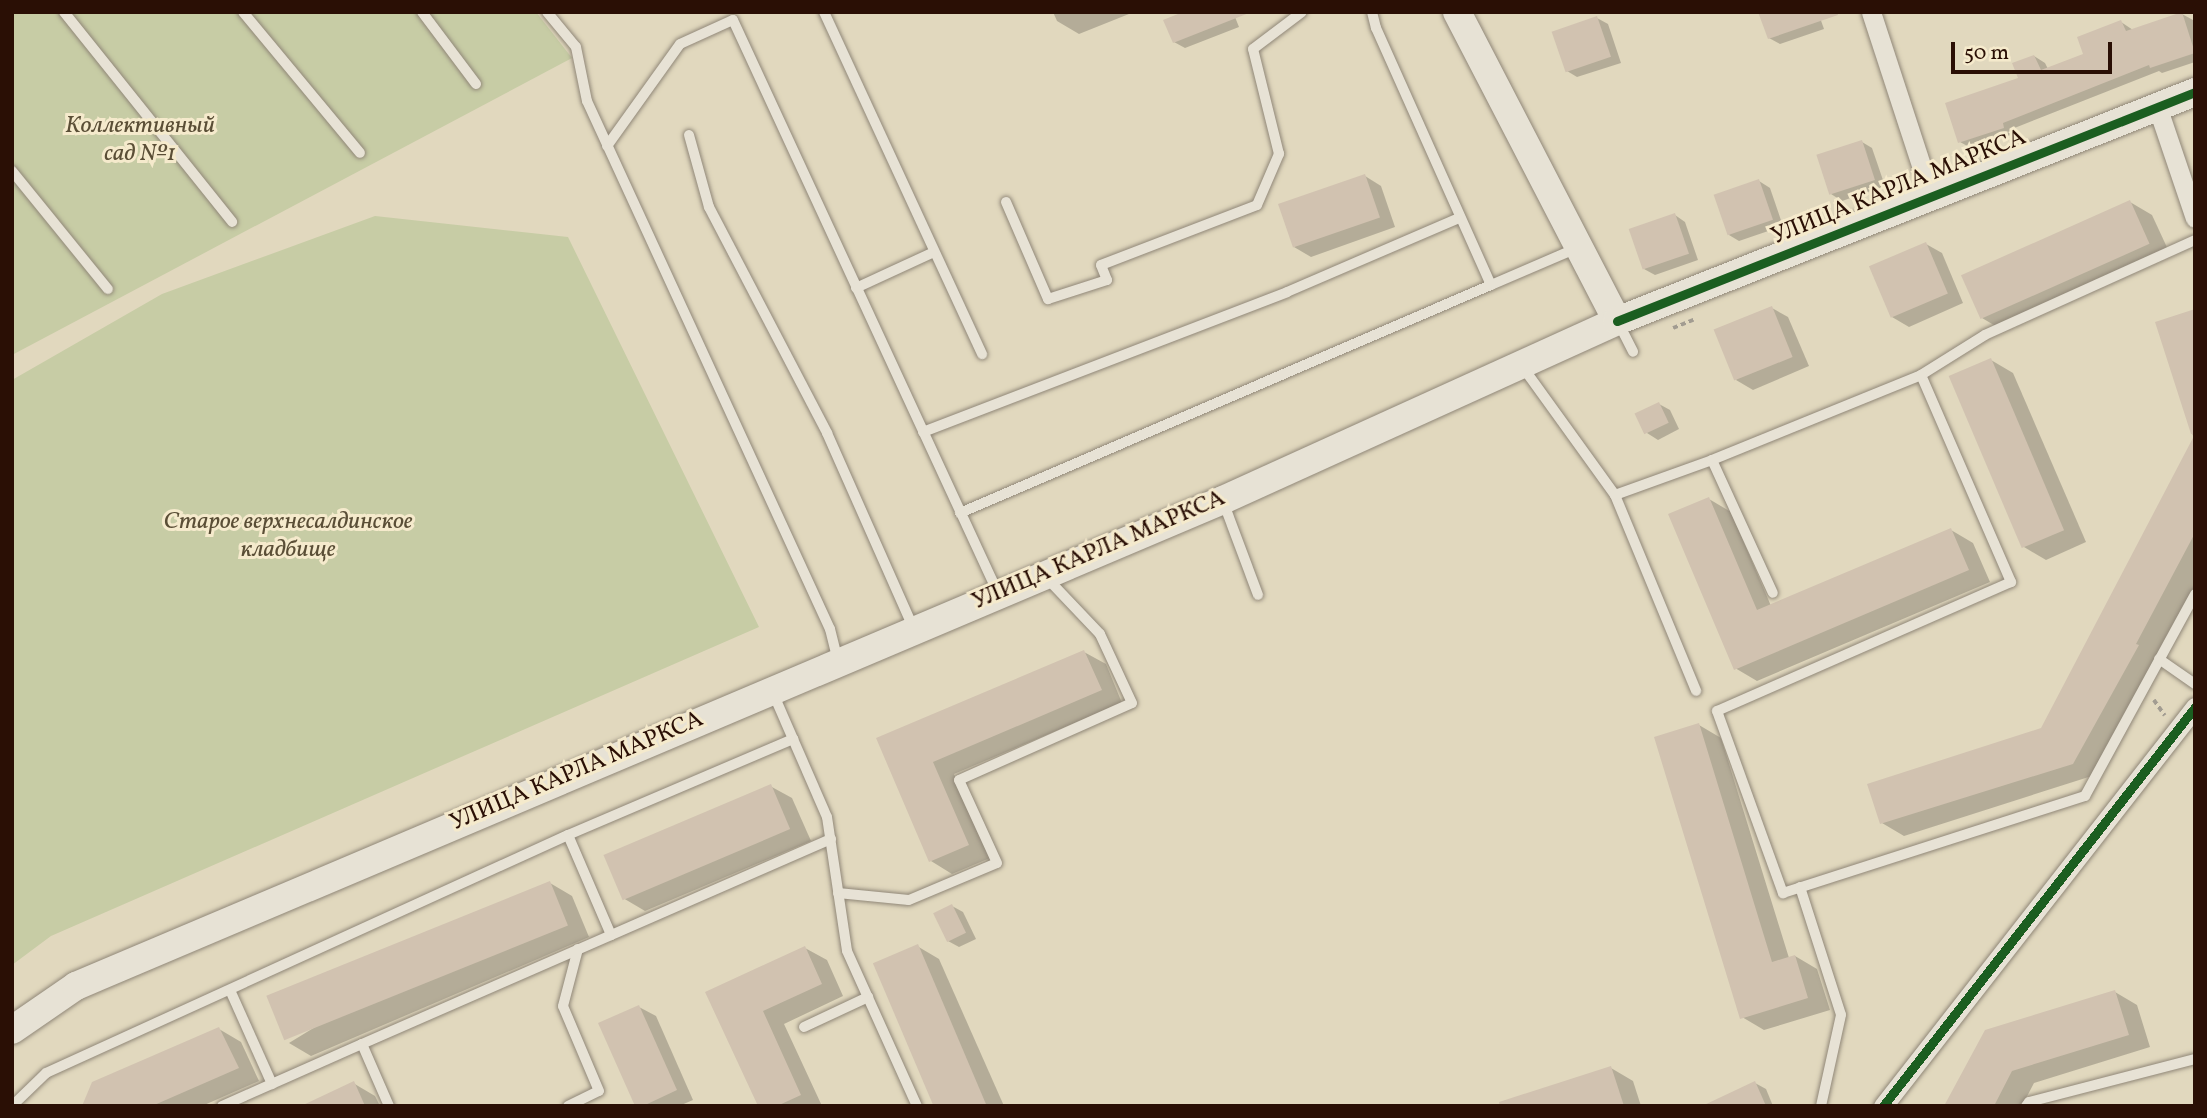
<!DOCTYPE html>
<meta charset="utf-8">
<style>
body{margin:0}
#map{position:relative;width:2207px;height:1118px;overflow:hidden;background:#e1d8be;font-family:Vollkorn,serif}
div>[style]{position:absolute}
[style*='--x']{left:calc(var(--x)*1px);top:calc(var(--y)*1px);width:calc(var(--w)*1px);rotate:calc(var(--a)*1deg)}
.green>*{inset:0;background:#c7cca5}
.shadow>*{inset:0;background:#0003}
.building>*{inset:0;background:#d1c2b0;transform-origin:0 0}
.path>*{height:3.5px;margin-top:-1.75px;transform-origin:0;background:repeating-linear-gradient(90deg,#a29c91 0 5px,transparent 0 8.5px)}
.roads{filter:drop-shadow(0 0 2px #908778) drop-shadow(0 0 2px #908778)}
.lane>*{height:10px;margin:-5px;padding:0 5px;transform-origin:5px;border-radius:5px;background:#e7e2d5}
.street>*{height:19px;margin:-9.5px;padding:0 9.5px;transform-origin:9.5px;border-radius:9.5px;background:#e7e2d5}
.secondary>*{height:28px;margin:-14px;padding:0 14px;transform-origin:14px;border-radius:14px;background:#e7e2d5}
.cycleway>*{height:9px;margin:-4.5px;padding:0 4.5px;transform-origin:4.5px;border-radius:4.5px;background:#1b5e20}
span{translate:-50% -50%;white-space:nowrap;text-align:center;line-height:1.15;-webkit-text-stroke:6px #f5eacc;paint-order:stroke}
.park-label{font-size:24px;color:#5a4e36;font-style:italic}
.street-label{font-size:24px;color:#2a0f05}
.frame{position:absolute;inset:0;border:14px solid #2a0f05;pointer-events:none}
.scale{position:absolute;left:1951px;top:42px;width:161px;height:32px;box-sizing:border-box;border:4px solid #2a0f05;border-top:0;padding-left:9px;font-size:21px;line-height:24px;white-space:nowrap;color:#2a0f05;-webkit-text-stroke:5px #f5eacc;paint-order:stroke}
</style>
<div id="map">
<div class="green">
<div style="clip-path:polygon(12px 12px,536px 12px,572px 58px,12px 355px)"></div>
<div style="clip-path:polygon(375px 216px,568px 237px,759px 627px,51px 936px,12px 965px,12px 380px,162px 294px)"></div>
</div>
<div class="shadow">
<div style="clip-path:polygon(1053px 12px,1134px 12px,1079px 34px,1057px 21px)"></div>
<div style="clip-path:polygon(1233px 12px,1239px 27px,1185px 48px,1174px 42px)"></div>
<div style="clip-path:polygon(1818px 12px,1824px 29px,1780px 44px,1769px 38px)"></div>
<div style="clip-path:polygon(2182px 14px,2193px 20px,2195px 27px,2195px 62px,2162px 73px,2159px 71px,2012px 129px,2014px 134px,1971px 148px,1960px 142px,2020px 79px,2034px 56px,2045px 63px,2048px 69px,2085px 55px,2121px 22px,2133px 30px)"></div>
<div style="clip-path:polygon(1597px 18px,1608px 24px,1621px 63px,1577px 77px,1567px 71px)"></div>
<div style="clip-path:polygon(1862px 142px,1872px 148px,1885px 186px,1842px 201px,1831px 194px)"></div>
<div style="clip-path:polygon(1365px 176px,1381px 186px,1395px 227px,1311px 257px,1294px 247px)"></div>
<div style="clip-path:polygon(1759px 181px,1770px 188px,1783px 226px,1739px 241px,1729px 235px)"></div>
<div style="clip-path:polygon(2130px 202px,2152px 215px,2171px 256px,2004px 331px,1982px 318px)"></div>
<div style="clip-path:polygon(1675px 215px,1685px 222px,1698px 260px,1655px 275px,1644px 269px)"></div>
<div style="clip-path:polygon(1926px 244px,1942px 253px,1963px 303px,1909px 327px,1892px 317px)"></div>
<div style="clip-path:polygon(1772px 308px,1788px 317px,1809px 366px,1753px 390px,1736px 380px)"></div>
<div style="clip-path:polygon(2195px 311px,2195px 587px,2095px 775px,1904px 836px,1882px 823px,2042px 729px,2194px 439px,2158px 323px)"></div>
<div style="clip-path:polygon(1991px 360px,2013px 373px,2086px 542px,2046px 560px,2024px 547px)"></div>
<div style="clip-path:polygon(1659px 404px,1670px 410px,1679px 429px,1658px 440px,1647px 433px)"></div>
<div style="clip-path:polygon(1709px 499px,1731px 512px,1771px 606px,1951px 530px,1973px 543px,1990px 582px,1757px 681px,1735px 668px)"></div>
<div style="clip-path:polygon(1084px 652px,1106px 664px,1122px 703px,954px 774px,990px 858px,952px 874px,931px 861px,879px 739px)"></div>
<div style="clip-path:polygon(1699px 725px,1721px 738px,1789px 958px,1795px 956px,1817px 969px,1830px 1010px,1764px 1030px,1742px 1017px)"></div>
<div style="clip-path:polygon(770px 786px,792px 798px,811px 841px,645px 911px,623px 898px)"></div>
<div style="clip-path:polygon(550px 883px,572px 896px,589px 937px,311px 1056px,289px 1043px)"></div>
<div style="clip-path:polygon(952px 906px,963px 912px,976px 939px,959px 947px,948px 941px)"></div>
<div style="clip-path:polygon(917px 946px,939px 959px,1004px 1106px,937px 1106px)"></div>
<div style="clip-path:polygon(805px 948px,827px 960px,843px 996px,784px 1024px,822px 1106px,759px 1106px,707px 993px)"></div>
<div style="clip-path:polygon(2115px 992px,2137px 1005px,2150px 1047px,2034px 1083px,2022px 1106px,1953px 1106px)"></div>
<div style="clip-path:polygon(639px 1007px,656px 1016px,693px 1100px,679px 1106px,637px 1106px)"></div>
<div style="clip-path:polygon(219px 1029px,241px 1042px,259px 1081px,202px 1106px,84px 1106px)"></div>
<div style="clip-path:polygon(1611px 1068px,1633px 1081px,1641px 1106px,1493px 1106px)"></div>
<div style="clip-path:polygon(353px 1083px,375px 1096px,380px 1106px,313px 1106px)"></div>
<div style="clip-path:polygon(1755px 1083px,1766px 1089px,1773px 1106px,1721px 1106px)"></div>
</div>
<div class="building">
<div style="clip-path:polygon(1183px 12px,1249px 12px,1249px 13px,1173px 43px,1163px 20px)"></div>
<div style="clip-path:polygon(1758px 12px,1837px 12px,1838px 15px,1768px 39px)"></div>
<div style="clip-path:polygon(2182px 12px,2195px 53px,2150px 68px,2149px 65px,2003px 123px,2004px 128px,1958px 143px,1945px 103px,2018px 78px,2012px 63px,2034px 55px,2041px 70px,2083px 54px,2077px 37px,2121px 20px,2126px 31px)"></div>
<div style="left:1597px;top:16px;width:43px;height:48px;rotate:71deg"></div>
<div style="left:1862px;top:140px;width:42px;height:48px;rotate:72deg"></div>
<div style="left:1365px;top:174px;width:46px;height:92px;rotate:71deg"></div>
<div style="left:1759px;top:179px;width:43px;height:48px;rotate:71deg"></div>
<div style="left:2130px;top:200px;width:48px;height:185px;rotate:66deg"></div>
<div style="left:1675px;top:213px;width:43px;height:49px;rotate:71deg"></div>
<div style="left:1926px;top:242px;width:56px;height:62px;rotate:67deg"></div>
<div style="left:1772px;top:306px;width:55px;height:63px;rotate:68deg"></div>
<div style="clip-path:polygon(2195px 309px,2195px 533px,2136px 644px,2139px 645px,2073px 764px,1880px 824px,1867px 784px,2041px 728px,2195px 434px,2191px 434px,2155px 322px)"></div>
<div style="left:1991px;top:358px;width:187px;height:46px;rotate:67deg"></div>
<div style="left:1659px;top:402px;width:23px;height:27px;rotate:65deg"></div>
<div style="clip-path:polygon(1709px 497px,1757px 610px,1951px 528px,1969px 570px,1734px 670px,1668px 514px)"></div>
<div style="clip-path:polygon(1084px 650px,1102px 690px,933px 762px,969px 845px,929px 862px,876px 738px)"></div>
<div style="clip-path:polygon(1699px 723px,1772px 962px,1795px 955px,1808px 998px,1740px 1019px,1654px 737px)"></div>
<div style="left:771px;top:784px;width:49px;height:182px;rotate:67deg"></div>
<div style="left:550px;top:881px;width:48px;height:306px;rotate:68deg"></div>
<div style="left:952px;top:904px;width:32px;height:21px;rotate:64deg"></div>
<div style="left:918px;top:944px;width:176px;height:49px;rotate:67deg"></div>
<div style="clip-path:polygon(805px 946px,822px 984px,763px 1011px,801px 1095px,777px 1106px,758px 1106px,705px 992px)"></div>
<div style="clip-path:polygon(2115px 990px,2129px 1035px,2012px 1071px,1994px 1106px,1944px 1106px,1985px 1030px)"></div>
<div style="clip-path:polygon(639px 1005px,677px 1090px,643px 1106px,635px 1106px,598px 1023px)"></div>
<div style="clip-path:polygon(219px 1027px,239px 1068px,152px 1106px,82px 1106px,92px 1082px)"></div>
<div style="clip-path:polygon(1611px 1066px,1624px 1106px,1500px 1106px,1499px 1102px)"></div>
<div style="clip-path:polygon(354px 1081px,365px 1106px,301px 1106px)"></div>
<div style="clip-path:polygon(1755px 1081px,1766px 1106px,1702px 1106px)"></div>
</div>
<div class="path">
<div style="--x:1673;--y:328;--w:22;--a:-22"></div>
<div style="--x:2154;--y:700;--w:19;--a:55"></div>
</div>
<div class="roads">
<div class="lane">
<div style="--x:64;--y:12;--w:269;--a:51.3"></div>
<div style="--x:243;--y:12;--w:183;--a:50.3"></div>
<div style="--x:422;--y:12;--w:90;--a:53.1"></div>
<div style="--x:547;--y:12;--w:45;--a:50.4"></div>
<div style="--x:576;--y:47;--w:55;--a:78.5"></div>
<div style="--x:587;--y:101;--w:581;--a:65.29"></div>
<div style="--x:830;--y:629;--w:32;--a:76"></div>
<div style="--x:824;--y:12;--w:377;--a:65.2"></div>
<div style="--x:689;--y:135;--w:75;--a:74.5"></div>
<div style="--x:709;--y:207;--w:255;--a:62.4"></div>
<div style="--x:827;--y:433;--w:214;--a:66.1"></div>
<div style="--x:607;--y:146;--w:125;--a:-54.4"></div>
<div style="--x:680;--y:44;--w:58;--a:-24.4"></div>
<div style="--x:733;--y:20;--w:631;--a:65.18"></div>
<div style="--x:12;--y:171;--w:152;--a:50.9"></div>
<div style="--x:1006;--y:202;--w:106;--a:66.6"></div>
<div style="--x:1048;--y:299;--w:62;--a:-17.9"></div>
<div style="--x:1107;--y:280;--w:16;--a:-112"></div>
<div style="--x:1101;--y:265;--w:167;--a:-21"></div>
<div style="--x:1257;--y:205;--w:56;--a:-66.7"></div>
<div style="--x:1279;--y:154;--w:108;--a:-103.9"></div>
<div style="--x:1253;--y:49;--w:61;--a:-37.1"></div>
<div style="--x:2195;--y:240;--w:230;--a:155.7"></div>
<div style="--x:1985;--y:335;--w:75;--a:148"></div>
<div style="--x:1921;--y:375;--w:226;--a:66.5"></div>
<div style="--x:2011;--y:582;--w:321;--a:156.3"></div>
<div style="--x:1717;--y:711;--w:194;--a:70.1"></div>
<div style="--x:1783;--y:893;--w:317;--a:-17.8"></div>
<div style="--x:2085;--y:796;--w:230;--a:-61.4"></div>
<div style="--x:1491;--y:285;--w:94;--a:-23.3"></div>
<div style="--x:856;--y:288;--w:86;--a:-24.8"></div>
<div style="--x:1619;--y:324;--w:31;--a:63"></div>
<div style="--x:1522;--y:366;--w:159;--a:54.2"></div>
<div style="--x:1615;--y:495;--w:212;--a:67.5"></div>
<div style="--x:923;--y:432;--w:390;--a:-21"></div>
<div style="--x:1287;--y:292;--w:187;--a:-23.3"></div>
<div style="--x:1712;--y:460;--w:146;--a:65.4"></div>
<div style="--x:1615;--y:495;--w:103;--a:-19.8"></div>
<div style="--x:1712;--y:460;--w:226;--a:-22.1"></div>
<div style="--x:1224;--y:504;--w:97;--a:69.5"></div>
<div style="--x:960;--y:513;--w:578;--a:-23.24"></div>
<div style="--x:1491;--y:285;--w:282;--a:-114.1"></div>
<div style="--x:1376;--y:28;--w:16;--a:-104"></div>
<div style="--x:2159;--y:659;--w:44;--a:34.8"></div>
<div style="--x:773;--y:693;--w:135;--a:66.5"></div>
<div style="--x:827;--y:817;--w:135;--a:81.5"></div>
<div style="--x:847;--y:951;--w:170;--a:65.7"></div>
<div style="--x:568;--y:835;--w:109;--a:66.7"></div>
<div style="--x:1800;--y:887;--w:134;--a:72.2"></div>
<div style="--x:1841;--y:1015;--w:93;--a:102.4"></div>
<div style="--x:838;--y:893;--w:71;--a:5.6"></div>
<div style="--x:909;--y:900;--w:95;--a:-22.8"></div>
<div style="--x:997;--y:863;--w:91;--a:-114.6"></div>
<div style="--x:959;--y:780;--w:189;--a:-24"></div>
<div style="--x:1132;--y:703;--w:76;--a:-114.9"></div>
<div style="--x:1100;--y:634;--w:79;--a:-133.5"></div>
<div style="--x:230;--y:990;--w:103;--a:65.9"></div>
<div style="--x:804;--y:1027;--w:71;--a:-25.1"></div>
<div style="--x:362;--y:1044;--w:512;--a:-23.61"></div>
<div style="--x:12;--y:1106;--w:47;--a:-44.1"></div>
<div style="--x:46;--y:1073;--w:574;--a:-24.51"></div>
<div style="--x:568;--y:835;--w:245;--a:-23.1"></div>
<div style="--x:222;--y:1106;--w:153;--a:-23.9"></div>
<div style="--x:362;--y:1044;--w:68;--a:66.5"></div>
<div style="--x:568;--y:1106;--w:34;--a:-26"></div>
<div style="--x:599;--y:1091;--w:92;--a:-113"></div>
<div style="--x:563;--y:1006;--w:59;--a:-75.3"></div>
<div style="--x:2026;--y:1106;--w:5;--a:-53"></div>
<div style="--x:2029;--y:1102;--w:171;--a:-14.5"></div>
</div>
<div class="street">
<div style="--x:1871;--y:12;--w:194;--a:71.9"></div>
<div style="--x:2157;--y:106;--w:118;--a:71.3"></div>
<div style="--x:1883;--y:1106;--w:507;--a:-51.98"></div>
</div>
<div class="secondary">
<div style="--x:1457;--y:12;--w:348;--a:62.6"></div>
<div style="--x:12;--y:1030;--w:78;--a:-34.5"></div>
<div style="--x:76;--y:986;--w:1246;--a:-22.96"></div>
<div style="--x:1223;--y:500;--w:433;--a:-24.4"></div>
<div style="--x:1617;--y:321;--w:622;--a:-21.61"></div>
</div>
</div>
<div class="cycleway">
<div style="--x:1617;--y:321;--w:622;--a:-21.61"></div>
<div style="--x:1883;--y:1106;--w:507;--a:-51.98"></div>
</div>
<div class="park-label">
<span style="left:140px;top:141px">Коллективный<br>сад №1</span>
<span style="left:288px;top:537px">Старое верхнесалдинское<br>кладбище</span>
</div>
<div class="street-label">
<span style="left:1899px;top:188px;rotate:-22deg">УЛИЦА КАРЛА МАРКСА</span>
<span style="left:1099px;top:551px;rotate:-23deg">УЛИЦА КАРЛА МАРКСА</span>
<span style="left:577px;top:772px;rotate:-23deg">УЛИЦА КАРЛА МАРКСА</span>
</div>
<div class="frame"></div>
<div class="scale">50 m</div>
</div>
